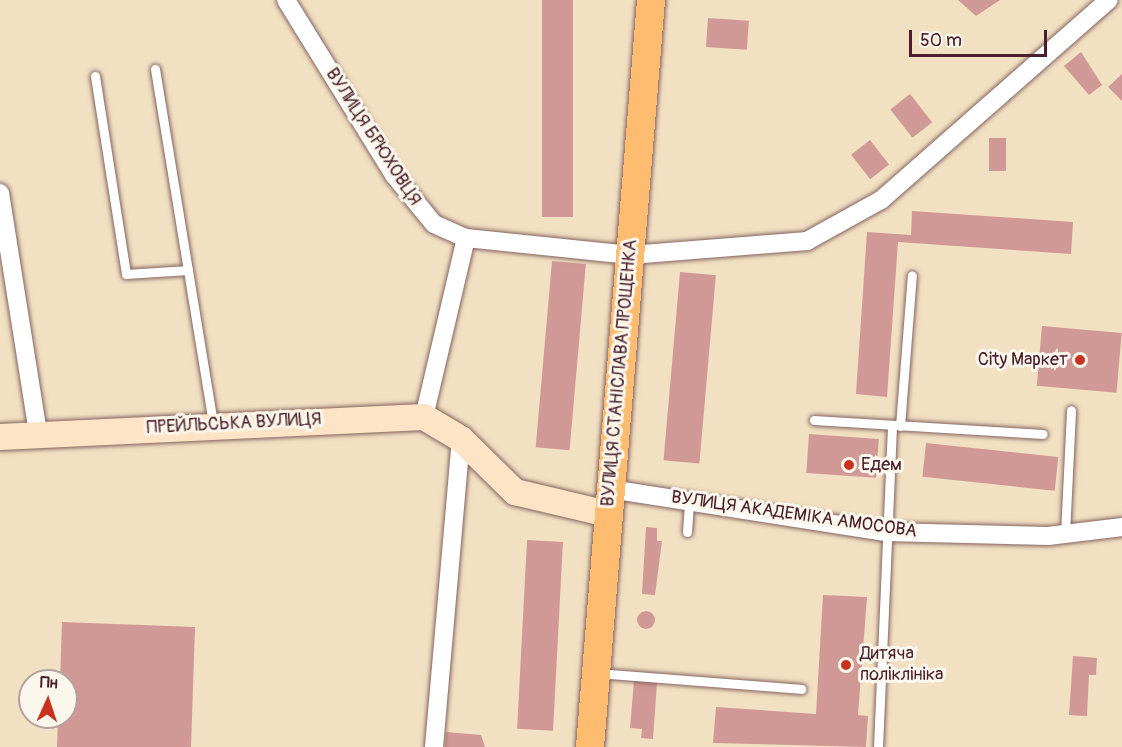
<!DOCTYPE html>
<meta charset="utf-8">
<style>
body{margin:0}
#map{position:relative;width:1122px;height:747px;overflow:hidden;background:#f2e0c2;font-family:Pangolin,sans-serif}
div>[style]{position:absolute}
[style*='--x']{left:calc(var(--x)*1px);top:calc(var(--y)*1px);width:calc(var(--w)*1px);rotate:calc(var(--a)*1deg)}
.building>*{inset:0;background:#d09995;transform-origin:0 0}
.round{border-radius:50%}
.roads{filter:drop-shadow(0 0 2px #856360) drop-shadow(0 0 2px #856360)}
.lane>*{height:9px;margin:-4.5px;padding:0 4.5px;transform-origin:4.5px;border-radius:4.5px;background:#fff}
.street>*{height:18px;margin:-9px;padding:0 9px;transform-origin:9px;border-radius:9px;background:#fff}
.secondary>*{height:26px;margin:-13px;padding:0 13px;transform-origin:13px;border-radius:13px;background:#fee4c6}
.primary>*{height:28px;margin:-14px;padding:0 14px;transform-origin:14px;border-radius:14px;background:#fdbc70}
.dots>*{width:16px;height:16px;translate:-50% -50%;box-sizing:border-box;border:3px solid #fbf7ec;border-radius:50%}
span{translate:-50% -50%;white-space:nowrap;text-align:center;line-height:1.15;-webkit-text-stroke:6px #fbf7ec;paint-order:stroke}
.street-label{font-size:18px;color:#4a1f2b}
.poi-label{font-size:18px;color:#4a1f2b}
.right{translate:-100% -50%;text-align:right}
.left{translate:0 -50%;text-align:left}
.north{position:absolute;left:18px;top:669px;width:60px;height:60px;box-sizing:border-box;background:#fbf7ec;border:2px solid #b4a19f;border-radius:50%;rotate:3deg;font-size:16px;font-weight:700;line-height:24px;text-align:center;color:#4a1f2b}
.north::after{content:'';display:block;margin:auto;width:21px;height:27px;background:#c8321e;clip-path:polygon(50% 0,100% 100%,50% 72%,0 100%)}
.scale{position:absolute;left:909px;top:30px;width:138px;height:27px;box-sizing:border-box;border:3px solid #4a1f2b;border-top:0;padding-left:8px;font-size:18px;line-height:21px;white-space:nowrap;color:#4a1f2b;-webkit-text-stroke:4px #fbf7ec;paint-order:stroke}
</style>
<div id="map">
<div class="building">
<div style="left:542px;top:0;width:31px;height:217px"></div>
<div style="clip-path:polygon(958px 0,1000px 0,976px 16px)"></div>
<div style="left:708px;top:18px;width:41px;height:29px;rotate:4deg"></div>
<div style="clip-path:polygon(1081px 52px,1102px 85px,1089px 95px,1064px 66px)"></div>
<div style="clip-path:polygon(1122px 74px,1122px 101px,1108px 87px)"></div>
<div style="left:910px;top:94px;width:36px;height:25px;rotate:52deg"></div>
<div style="left:989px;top:138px;width:17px;height:33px"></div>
<div style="left:870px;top:140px;width:31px;height:24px;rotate:52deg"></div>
<div style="clip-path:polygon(912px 211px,1073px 222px,1071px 254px,898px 242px,887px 397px,856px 394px,867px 232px,911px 235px)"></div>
<div style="left:552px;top:261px;width:34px;height:187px;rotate:5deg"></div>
<div style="left:680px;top:272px;width:36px;height:189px;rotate:5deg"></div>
<div style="left:1042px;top:326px;width:80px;height:60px;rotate:5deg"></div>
<div style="left:809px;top:434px;width:70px;height:39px;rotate:4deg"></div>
<div style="left:926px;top:443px;width:133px;height:34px;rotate:6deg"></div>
<div style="clip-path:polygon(646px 527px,657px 528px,657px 541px,662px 541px,655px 595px,642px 594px)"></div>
<div style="left:527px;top:540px;width:36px;height:189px;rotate:3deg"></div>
<div style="clip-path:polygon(823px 595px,867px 597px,858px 715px,868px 716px,866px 747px,713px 743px,716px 707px,816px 714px)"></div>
<div class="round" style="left:637px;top:611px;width:18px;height:18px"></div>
<div style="clip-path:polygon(62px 622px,195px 627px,191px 747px,57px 747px,58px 717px,66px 717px,66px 681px,60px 681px)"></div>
<div style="clip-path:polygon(1073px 656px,1097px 658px,1096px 675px,1089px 675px,1087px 716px,1069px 715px)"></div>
<div style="clip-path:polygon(634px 681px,657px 683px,653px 739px,641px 738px,642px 729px,630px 728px)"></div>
<div style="clip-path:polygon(446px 732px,481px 735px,485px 747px,445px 747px)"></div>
</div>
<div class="roads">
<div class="lane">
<div style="--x:155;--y:69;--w:360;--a:80.7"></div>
<div style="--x:95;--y:76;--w:200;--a:81.1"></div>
<div style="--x:126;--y:274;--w:62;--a:-3.7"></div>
<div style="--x:814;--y:420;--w:229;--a:3.5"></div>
<div style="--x:900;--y:426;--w:151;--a:-85.5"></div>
<div style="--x:687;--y:532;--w:31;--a:-86"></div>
<div style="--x:1065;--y:534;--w:124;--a:-87.2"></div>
<div style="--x:598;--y:673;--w:204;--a:4.5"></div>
<div style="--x:878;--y:747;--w:322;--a:-87.5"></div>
</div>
<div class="street">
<div style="--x:286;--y:0;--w:206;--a:58.3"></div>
<div style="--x:394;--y:175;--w:63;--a:50.8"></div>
<div style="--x:434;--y:224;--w:35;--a:24"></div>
<div style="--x:466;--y:238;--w:165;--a:5.9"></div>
<div style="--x:630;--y:255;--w:178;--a:-4.5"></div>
<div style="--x:807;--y:241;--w:85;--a:-29"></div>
<div style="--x:881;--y:200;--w:303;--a:-41.3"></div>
<div style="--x:0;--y:193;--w:244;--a:81"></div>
<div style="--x:424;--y:417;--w:184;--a:-76.8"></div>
<div style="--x:610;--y:489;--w:279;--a:8.9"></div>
<div style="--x:886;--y:532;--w:162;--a:1.4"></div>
<div style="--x:1048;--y:536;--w:75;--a:-6.9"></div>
<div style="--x:434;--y:747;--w:309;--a:-85"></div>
</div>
<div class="secondary">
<div style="--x:0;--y:437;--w:424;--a:-2.7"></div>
<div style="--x:424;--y:417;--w:43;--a:30.7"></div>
<div style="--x:461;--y:439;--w:76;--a:44.5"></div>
<div style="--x:515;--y:492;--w:96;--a:13.3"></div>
</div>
<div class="primary">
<div style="--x:590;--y:747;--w:749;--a:-85.33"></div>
</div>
</div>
<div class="dots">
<div style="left:1080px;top:360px;background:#c8321e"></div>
<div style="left:849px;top:465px;background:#c8321e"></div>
<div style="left:846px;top:665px;background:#c8321e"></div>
</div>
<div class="street-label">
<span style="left:373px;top:137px;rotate:57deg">ВУЛИЦЯ БРЮХОВЦЯ</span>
<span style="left:620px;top:373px;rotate:-85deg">ВУЛИЦЯ СТАНІСЛАВА ПРОЩЕНКА</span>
<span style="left:234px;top:424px;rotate:-3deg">ПРЕЙЛЬСЬКА ВУЛИЦЯ</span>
<span style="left:794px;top:515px;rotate:8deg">ВУЛИЦЯ АКАДЕМІКА АМОСОВА</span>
</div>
<div class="poi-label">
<span class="right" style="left:1068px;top:360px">City Маркет</span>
<span class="left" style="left:861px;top:465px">Едем</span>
<span class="left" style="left:860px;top:665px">Дитяча<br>поліклініка</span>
</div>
<div class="north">Пн</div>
<div class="scale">50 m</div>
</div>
